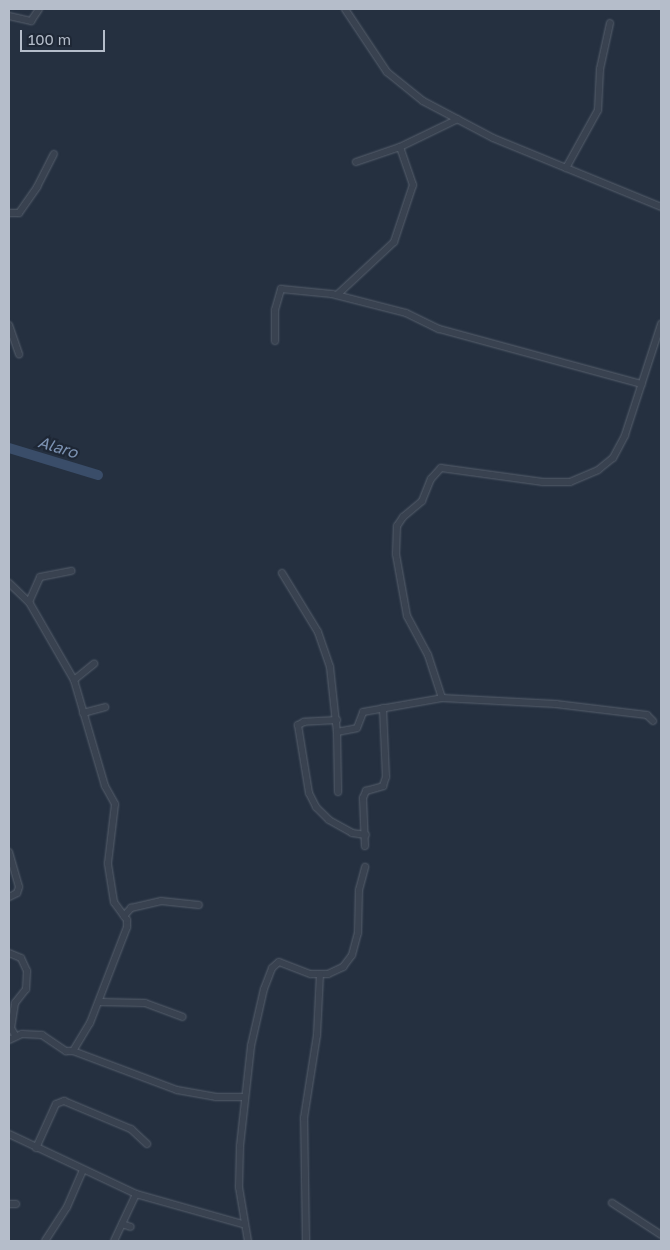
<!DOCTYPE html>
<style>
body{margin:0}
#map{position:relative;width:670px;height:1250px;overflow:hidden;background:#253040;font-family:"Golos Text",sans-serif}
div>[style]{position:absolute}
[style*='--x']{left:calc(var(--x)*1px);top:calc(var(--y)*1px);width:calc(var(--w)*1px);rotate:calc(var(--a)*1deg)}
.river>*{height:10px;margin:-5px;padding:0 5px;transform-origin:5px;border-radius:5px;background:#3a4d69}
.roads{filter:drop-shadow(0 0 1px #57606d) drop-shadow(0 0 1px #57606d)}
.street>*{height:6px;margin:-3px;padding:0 3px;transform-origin:3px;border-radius:3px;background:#394250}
span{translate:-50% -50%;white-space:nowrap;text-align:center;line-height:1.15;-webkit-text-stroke:4.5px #1e2735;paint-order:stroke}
.water-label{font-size:16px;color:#7c92b2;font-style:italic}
.frame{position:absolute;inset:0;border:10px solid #b5bdca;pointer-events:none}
.scale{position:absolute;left:20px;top:30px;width:85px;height:22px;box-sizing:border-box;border:2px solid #b5bdca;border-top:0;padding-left:6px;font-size:15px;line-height:18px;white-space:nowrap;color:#b5bdca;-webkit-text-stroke:4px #1e2735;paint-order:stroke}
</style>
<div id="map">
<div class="river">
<div style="--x:9;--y:448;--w:93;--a:16.9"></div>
</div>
<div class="roads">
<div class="street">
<div style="--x:345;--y:9;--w:76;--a:56.3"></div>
<div style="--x:387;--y:72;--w:46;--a:38.9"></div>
<div style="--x:423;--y:101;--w:79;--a:27.9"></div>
<div style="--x:493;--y:138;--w:182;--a:22.3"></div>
<div style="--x:9;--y:16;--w:23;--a:13"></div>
<div style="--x:31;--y:21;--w:14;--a:-56"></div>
<div style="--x:356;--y:162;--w:46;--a:-18.8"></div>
<div style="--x:400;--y:147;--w:64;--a:-25.8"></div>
<div style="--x:566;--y:168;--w:66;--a:-61.1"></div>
<div style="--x:598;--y:110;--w:41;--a:-87.2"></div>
<div style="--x:600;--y:69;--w:47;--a:-77.7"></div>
<div style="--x:9;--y:213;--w:10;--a:0"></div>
<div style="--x:19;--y:213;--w:32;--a:-55"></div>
<div style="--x:37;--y:187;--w:37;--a:-63"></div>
<div style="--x:337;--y:295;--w:78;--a:-42.9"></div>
<div style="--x:394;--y:242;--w:60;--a:-71.6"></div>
<div style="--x:413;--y:185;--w:40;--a:-108.9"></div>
<div style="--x:9;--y:325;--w:31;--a:71"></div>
<div style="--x:275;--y:341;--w:31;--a:-90"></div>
<div style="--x:275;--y:310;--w:22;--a:-74"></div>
<div style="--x:281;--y:289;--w:51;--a:5.6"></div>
<div style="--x:332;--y:294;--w:76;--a:14.4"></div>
<div style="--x:406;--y:313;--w:37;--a:26"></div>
<div style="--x:439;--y:329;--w:210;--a:15.2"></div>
<div style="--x:282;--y:573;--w:69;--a:58.6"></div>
<div style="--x:318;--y:632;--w:37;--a:71"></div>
<div style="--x:330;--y:667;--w:65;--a:83.9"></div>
<div style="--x:337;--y:732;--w:20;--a:-11"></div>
<div style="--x:357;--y:728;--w:17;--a:-69"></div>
<div style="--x:363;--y:712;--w:80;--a:-10"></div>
<div style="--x:9;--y:583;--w:28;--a:44"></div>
<div style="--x:29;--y:602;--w:90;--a:60"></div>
<div style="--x:29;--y:602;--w:27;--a:-66"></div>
<div style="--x:40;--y:577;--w:32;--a:-11"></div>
<div style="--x:83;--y:713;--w:23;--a:-15"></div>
<div style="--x:337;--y:720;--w:33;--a:177"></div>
<div style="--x:304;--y:722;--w:7;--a:153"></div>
<div style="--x:298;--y:725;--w:69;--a:80.8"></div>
<div style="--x:309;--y:793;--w:16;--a:63"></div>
<div style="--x:316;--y:807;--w:18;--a:45"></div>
<div style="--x:329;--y:820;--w:26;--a:29"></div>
<div style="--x:352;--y:833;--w:14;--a:8"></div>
<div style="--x:653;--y:721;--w:8;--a:-135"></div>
<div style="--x:647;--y:715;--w:92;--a:-173.1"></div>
<div style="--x:556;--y:704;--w:114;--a:-177"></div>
<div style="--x:442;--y:698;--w:45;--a:-108"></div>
<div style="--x:428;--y:655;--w:44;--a:-118.3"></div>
<div style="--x:407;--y:616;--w:63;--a:-100.1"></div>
<div style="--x:396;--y:554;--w:28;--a:-88"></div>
<div style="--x:397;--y:526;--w:11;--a:-56"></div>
<div style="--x:403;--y:517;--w:25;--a:-40"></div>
<div style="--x:422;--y:501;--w:24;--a:-68"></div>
<div style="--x:431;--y:479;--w:15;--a:-48"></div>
<div style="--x:441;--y:468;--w:103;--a:7.8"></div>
<div style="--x:543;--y:482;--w:27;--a:0"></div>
<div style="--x:570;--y:482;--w:30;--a:-23"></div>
<div style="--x:598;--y:470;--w:19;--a:-39"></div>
<div style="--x:613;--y:458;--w:26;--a:-62"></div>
<div style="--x:625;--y:435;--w:117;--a:-72"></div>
<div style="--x:337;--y:732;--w:60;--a:89"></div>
<div style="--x:365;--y:846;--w:48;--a:-92.4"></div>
<div style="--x:363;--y:798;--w:8;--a:-67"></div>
<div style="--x:366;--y:791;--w:18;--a:-16"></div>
<div style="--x:383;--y:786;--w:9;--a:-72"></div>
<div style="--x:386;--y:777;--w:69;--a:-92.5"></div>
<div style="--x:9;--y:852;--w:36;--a:74"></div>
<div style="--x:19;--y:887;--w:6;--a:108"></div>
<div style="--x:17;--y:893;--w:9;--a:153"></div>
<div style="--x:124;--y:916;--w:11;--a:-49"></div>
<div style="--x:131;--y:908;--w:31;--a:-13"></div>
<div style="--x:161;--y:901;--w:38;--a:6"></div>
<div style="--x:9;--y:953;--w:13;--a:23"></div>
<div style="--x:21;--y:958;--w:14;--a:65"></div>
<div style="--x:27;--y:971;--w:18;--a:93"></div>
<div style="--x:26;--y:989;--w:18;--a:128"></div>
<div style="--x:15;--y:1003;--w:25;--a:99"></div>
<div style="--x:11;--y:1028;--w:8;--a:60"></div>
<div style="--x:100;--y:1002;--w:45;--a:1.3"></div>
<div style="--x:145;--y:1003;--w:40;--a:20.2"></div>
<div style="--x:9;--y:1040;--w:14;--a:-25"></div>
<div style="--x:22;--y:1034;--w:20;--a:3"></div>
<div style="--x:42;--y:1035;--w:29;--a:34"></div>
<div style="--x:66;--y:1051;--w:7;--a:0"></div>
<div style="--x:73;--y:1051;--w:33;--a:-59"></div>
<div style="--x:90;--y:1023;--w:103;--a:-68.9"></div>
<div style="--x:127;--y:927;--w:7;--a:-90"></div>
<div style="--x:127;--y:920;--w:22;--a:-126"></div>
<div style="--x:114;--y:902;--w:39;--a:-99"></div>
<div style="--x:108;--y:863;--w:59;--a:-83.2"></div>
<div style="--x:115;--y:804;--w:21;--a:-119"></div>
<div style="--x:105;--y:786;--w:110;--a:-106.3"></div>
<div style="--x:74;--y:680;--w:26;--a:-39"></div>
<div style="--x:73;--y:1051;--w:111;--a:20.6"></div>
<div style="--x:177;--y:1090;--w:40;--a:10"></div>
<div style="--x:216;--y:1097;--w:27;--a:0"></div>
<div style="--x:9;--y:1134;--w:140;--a:25.3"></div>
<div style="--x:136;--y:1194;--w:111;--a:15.7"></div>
<div style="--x:36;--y:1148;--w:48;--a:-65.6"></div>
<div style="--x:56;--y:1104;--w:9;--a:-21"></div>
<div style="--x:64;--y:1101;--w:73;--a:22.7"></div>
<div style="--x:131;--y:1129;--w:22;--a:43"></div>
<div style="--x:612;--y:1203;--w:59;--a:33.1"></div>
<div style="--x:9;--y:1204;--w:7;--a:0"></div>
<div style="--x:122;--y:1224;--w:9;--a:18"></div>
<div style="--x:45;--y:1241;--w:40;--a:-57.1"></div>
<div style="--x:67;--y:1207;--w:40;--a:-66.6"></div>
<div style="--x:114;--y:1241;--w:52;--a:-64.9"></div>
<div style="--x:248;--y:1241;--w:55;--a:-99.5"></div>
<div style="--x:239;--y:1187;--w:41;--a:-88.6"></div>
<div style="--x:240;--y:1146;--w:101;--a:-83.7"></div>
<div style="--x:251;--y:1046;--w:58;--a:-77.2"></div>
<div style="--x:264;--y:989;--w:22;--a:-69"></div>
<div style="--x:272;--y:968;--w:9;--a:-41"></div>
<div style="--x:279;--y:962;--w:34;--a:21"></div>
<div style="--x:311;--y:974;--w:17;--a:0"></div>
<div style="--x:328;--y:974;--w:17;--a:-25"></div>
<div style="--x:343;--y:967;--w:15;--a:-53"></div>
<div style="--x:352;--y:955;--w:23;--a:-75"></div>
<div style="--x:358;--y:933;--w:43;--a:-88.7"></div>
<div style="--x:359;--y:890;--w:24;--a:-75"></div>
<div style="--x:306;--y:1241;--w:123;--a:-90.9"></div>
<div style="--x:304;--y:1118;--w:84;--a:-81.1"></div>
<div style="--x:317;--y:1035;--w:61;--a:-87.2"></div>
</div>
</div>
<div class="water-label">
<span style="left:58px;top:447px;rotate:17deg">Alaro</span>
</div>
<div class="frame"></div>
<div class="scale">100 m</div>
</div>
